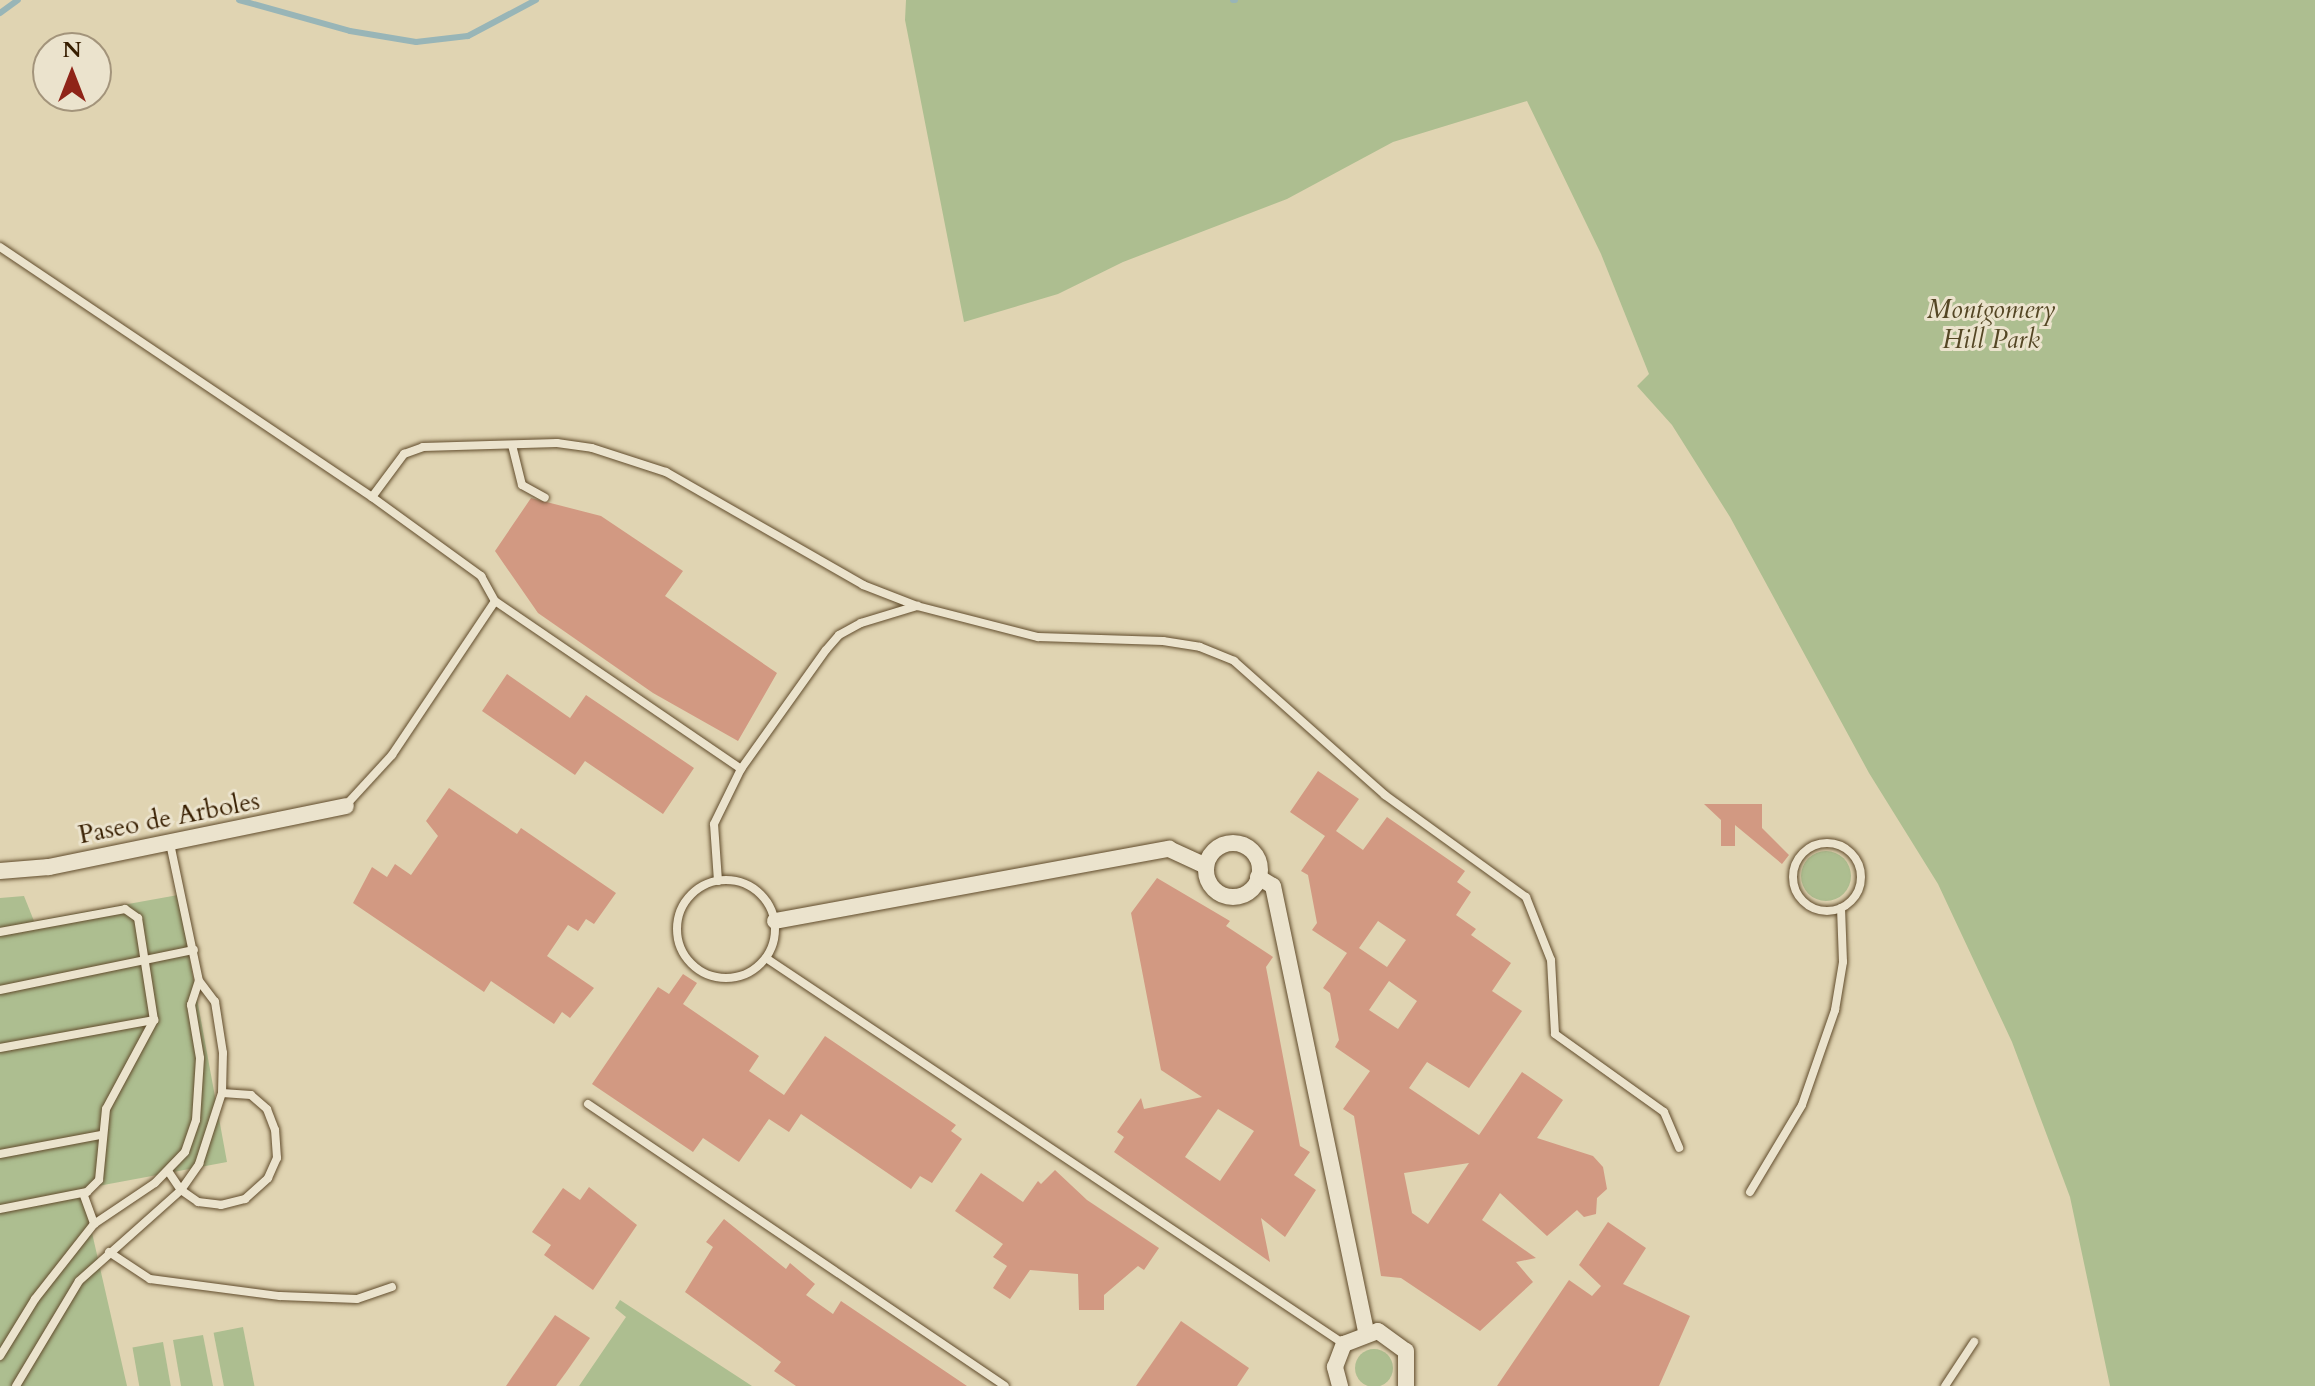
<!DOCTYPE html>
<style>
body{margin:0}
#map{position:relative;width:2315px;height:1386px;overflow:hidden;background:#e0d4b2;font-family:Cardo,serif}
div>[style]{position:absolute}
[style*='--x']{left:calc(var(--x)*1px);top:calc(var(--y)*1px);width:calc(var(--w)*1px);rotate:calc(var(--a)*1deg)}
.green>*{inset:0;background:#adbe90;transform-origin:0 0}
.round{border-radius:50%}
.stream>*{height:6px;margin:-3px;padding:0 3px;transform-origin:3px;border-radius:3px;background:#98b5b7}
.building>*{inset:0;background:#d29982}
.roads{filter:drop-shadow(0 0 2px #614c2c) drop-shadow(0 0 2px #614c2c)}
.lane>*{height:8px;margin:-4px;padding:0 4px;transform-origin:4px;border-radius:4px;background:#ebe3cd}
.lane>.ring{margin:-4px;padding:0;box-sizing:content-box;background:none;border:8px solid #ebe3cd;border-radius:50%}
.street>*{height:16px;margin:-8px;padding:0 8px;transform-origin:8px;border-radius:8px;background:#ebe3cd}
.street>.ring{margin:-8px;padding:0;box-sizing:content-box;background:none;border:16px solid #ebe3cd;border-radius:50%}
span{translate:-50% -50%;white-space:nowrap;text-align:center;line-height:1.15;-webkit-text-stroke:6px #ebe3cd;paint-order:stroke}
.park-label{font-size:26px;color:#544624;font-style:italic}
.street-label{font-size:26px;color:#371e00}
.north{position:absolute;left:32px;top:32px;width:80px;height:80px;box-sizing:border-box;background:#ebe3cd;border:2px solid #a3947b;border-radius:50%;rotate:0deg;font-size:22px;font-weight:700;line-height:32px;text-align:center;color:#371e00}
.north::after{content:'';display:block;margin:auto;width:28px;height:36px;background:#8f2418;clip-path:polygon(50% 0,100% 100%,50% 72%,0 100%)}
</style>
<div id="map">
<div class="green">
<div style="clip-path:polygon(906px 0,2315px 0,2315px 1386px,2110px 1386px,2070px 1197px,2012px 1042px,1938px 884px,1869px 773px,1730px 517px,1672px 425px,1637px 386px,1649px 374px,1601px 254px,1527px 101px,1393px 142px,1287px 199px,1123px 262px,1058px 294px,964px 322px,905px 20px)"></div>
<div class="round" style="left:1801px;top:851px;width:50px;height:50px"></div>
<div style="clip-path:polygon(178px 895px,227px 1162px,82px 1189px,127px 1386px,0 1386px,0 898px,24px 896px,34px 921px)"></div>
<div style="clip-path:polygon(620px 1300px,752px 1386px,579px 1386px,626px 1317px,615px 1308px)"></div>
<div style="left:243px;top:1327px;width:60px;height:30px;rotate:79deg"></div>
<div style="clip-path:polygon(203px 1335px,213px 1386px,181px 1386px,173px 1340px)"></div>
<div style="left:163px;top:1342px;width:45px;height:31px;rotate:80deg"></div>
<div class="round" style="left:1355px;top:1349px;width:38px;height:38px"></div>
</div>
<div class="stream">
<div style="--x:239;--y:0;--w:115;--a:15.6"></div>
<div style="--x:350;--y:31;--w:67;--a:9.5"></div>
<div style="--x:416;--y:42;--w:52;--a:-6.6"></div>
<div style="--x:468;--y:36;--w:77;--a:-27.9"></div>
<div style="--x:1233;--y:0;--w:2;--a:0"></div>
<div style="--x:0;--y:13;--w:22;--a:-36"></div>
</div>
<div class="building">
<div style="clip-path:polygon(531px 498px,601px 516px,683px 571px,665px 596px,777px 673px,738px 741px,653px 693px,538px 613px,495px 551px)"></div>
<div style="clip-path:polygon(507px 674px,570px 718px,586px 695px,694px 768px,663px 814px,585px 761px,575px 775px,482px 711px)"></div>
<div style="clip-path:polygon(evenodd,1318px 771px,1359px 799px,1336px 831px,1363px 850px,1387px 817px,1465px 871px,1457px 882px,1471px 892px,1456px 915px,1476px 929px,1471px 935px,1511px 963px,1492px 991px,1522px 1011px,1469px 1088px,1427px 1062px,1409px 1088px,1479px 1135px,1522px 1072px,1563px 1100px,1537px 1138px,1593px 1156px,1603px 1167px,1607px 1189px,1597px 1198px,1596px 1214px,1584px 1217px,1577px 1210px,1547px 1236px,1500px 1193px,1482px 1220px,1536px 1258px,1516px 1262px,1533px 1282px,1480px 1331px,1401px 1278px,1381px 1276px,1354px 1116px,1343px 1109px,1370px 1071px,1335px 1047px,1339px 1040px,1330px 993px,1323px 988px,1347px 953px,1312px 930px,1317px 923px,1308px 875px,1301px 871px,1325px 836px,1290px 812px,1318px 771px,1378px 921px,1406px 940px,1387px 967px,1359px 948px,1378px 921px,1318px 771px,1389px 981px,1417px 1001px,1398px 1029px,1369px 1010px,1389px 981px,1318px 771px,1469px 1163px,1428px 1224px,1412px 1213px,1404px 1173px,1469px 1163px)"></div>
<div style="clip-path:polygon(449px 788px,517px 834px,521px 828px,616px 893px,594px 924px,586px 919px,578px 931px,568px 925px,547px 956px,594px 988px,570px 1018px,562px 1012px,554px 1024px,491px 981px,484px 992px,353px 903px,372px 867px,387px 877px,395px 864px,411px 875px,438px 836px,426px 821px)"></div>
<div style="clip-path:polygon(1704px 804px,1762px 804px,1762px 828px,1789px 855px,1782px 864px,1735px 825px,1735px 846px,1721px 846px,1721px 820px)"></div>
<div style="clip-path:polygon(evenodd,1157px 878px,1230px 921px,1226px 926px,1273px 957px,1266px 967px,1300px 1146px,1310px 1152px,1294px 1175px,1316px 1190px,1285px 1237px,1261px 1218px,1270px 1262px,1114px 1152px,1124px 1137px,1117px 1132px,1141px 1098px,1144px 1109px,1202px 1097px,1161px 1070px,1131px 913px,1157px 878px,1218px 1109px,1254px 1131px,1220px 1181px,1185px 1157px,1218px 1109px)"></div>
<div style="clip-path:polygon(683px 974px,697px 983px,683px 1004px,759px 1056px,749px 1071px,784px 1095px,825px 1036px,956px 1125px,951px 1131px,962px 1139px,932px 1183px,920px 1176px,911px 1189px,801px 1114px,789px 1132px,769px 1119px,739px 1162px,703px 1138px,693px 1152px,592px 1084px,658px 987px,669px 994px)"></div>
<div style="clip-path:polygon(1055px 1170px,1087px 1200px,1159px 1248px,1144px 1270px,1138px 1266px,1104px 1295px,1104px 1310px,1079px 1310px,1078px 1274px,1030px 1270px,1010px 1299px,993px 1288px,1007px 1266px,993px 1257px,1003px 1244px,955px 1211px,981px 1173px,1023px 1202px,1038px 1181px,1041px 1184px)"></div>
<div style="clip-path:polygon(589px 1187px,637px 1225px,593px 1290px,544px 1255px,551px 1245px,532px 1232px,563px 1188px,580px 1200px)"></div>
<div style="clip-path:polygon(724px 1219px,786px 1269px,790px 1263px,815px 1284px,806px 1295px,833px 1314px,841px 1301px,967px 1386px,796px 1386px,774px 1371px,781px 1362px,685px 1292px,713px 1247px,706px 1242px)"></div>
<div style="clip-path:polygon(1608px 1222px,1646px 1248px,1623px 1284px,1690px 1316px,1659px 1386px,1497px 1386px,1569px 1280px,1592px 1296px,1601px 1286px,1579px 1265px)"></div>
<div style="clip-path:polygon(555px 1315px,590px 1338px,567px 1371px,556px 1386px,506px 1386px)"></div>
<div style="clip-path:polygon(1181px 1321px,1249px 1368px,1237px 1386px,1136px 1386px)"></div>
</div>
<div class="roads">
<div class="lane">
<div style="--x:0;--y:247;--w:448;--a:33.9"></div>
<div style="--x:372;--y:497;--w:135;--a:35.9"></div>
<div style="--x:481;--y:576;--w:29;--a:61"></div>
<div style="--x:495;--y:601;--w:298;--a:34.3"></div>
<div style="--x:512;--y:445;--w:41;--a:76"></div>
<div style="--x:522;--y:485;--w:26;--a:29"></div>
<div style="--x:372;--y:497;--w:54;--a:-53.3"></div>
<div style="--x:404;--y:454;--w:20;--a:-20"></div>
<div style="--x:423;--y:447;--w:134;--a:-1.7"></div>
<div style="--x:557;--y:443;--w:35;--a:8"></div>
<div style="--x:592;--y:448;--w:78;--a:18"></div>
<div style="--x:666;--y:472;--w:227;--a:29.8"></div>
<div style="--x:863;--y:585;--w:58;--a:21.3"></div>
<div style="--x:917;--y:606;--w:125;--a:14.4"></div>
<div style="--x:1038;--y:637;--w:125;--a:1.8"></div>
<div style="--x:1163;--y:641;--w:37;--a:9"></div>
<div style="--x:1200;--y:647;--w:37;--a:22"></div>
<div style="--x:1234;--y:661;--w:202;--a:41.6"></div>
<div style="--x:1385;--y:795;--w:174;--a:35.9"></div>
<div style="--x:1526;--y:897;--w:68;--a:68.4"></div>
<div style="--x:1551;--y:960;--w:74;--a:86.9"></div>
<div style="--x:1555;--y:1034;--w:134;--a:35.6"></div>
<div style="--x:1664;--y:1112;--w:39;--a:67"></div>
<div style="--x:346;--y:805;--w:68;--a:-47.4"></div>
<div style="--x:392;--y:755;--w:185;--a:-56.2"></div>
<div class="ring" style="left:1793px;top:843px;width:60px;height:60px"></div>
<div class="ring" style="left:677px;top:880px;width:90px;height:90px"></div>
<div style="--x:718;--y:881;--w:57;--a:-94"></div>
<div style="--x:714;--y:824;--w:61;--a:-63.9"></div>
<div style="--x:741;--y:769;--w:146;--a:-54.5"></div>
<div style="--x:826;--y:650;--w:20;--a:-49"></div>
<div style="--x:839;--y:635;--w:25;--a:-29"></div>
<div style="--x:861;--y:623;--w:59;--a:-16.9"></div>
<div style="--x:0;--y:932;--w:127;--a:-10.4"></div>
<div style="--x:125;--y:909;--w:16;--a:35"></div>
<div style="--x:138;--y:918;--w:103;--a:81.1"></div>
<div style="--x:154;--y:1020;--w:101;--a:118.3"></div>
<div style="--x:106;--y:1109;--w:71;--a:95.6"></div>
<div style="--x:99;--y:1180;--w:17;--a:135"></div>
<div style="--x:87;--y:1192;--w:89;--a:168.9"></div>
<div style="--x:766;--y:958;--w:695;--a:33.74"></div>
<div style="--x:0;--y:990;--w:198;--a:-11.7"></div>
<div style="--x:0;--y:1048;--w:157;--a:-10.3"></div>
<div style="--x:588;--y:1104;--w:503;--a:34.07"></div>
<div style="--x:0;--y:1154;--w:103;--a:-10.7"></div>
<div style="--x:168;--y:1171;--w:23;--a:56"></div>
<div style="--x:181;--y:1190;--w:21;--a:35"></div>
<div style="--x:198;--y:1202;--w:23;--a:7"></div>
<div style="--x:221;--y:1205;--w:25;--a:-14"></div>
<div style="--x:245;--y:1199;--w:31;--a:-42"></div>
<div style="--x:268;--y:1178;--w:22;--a:-66"></div>
<div style="--x:277;--y:1158;--w:28;--a:-94"></div>
<div style="--x:275;--y:1130;--w:22;--a:-111"></div>
<div style="--x:267;--y:1109;--w:21;--a:-139"></div>
<div style="--x:251;--y:1095;--w:29;--a:-176"></div>
<div style="--x:1750;--y:1192;--w:101;--a:-59.1"></div>
<div style="--x:1802;--y:1105;--w:101;--a:-70.8"></div>
<div style="--x:1835;--y:1010;--w:49;--a:-80.5"></div>
<div style="--x:1843;--y:962;--w:54;--a:-92.1"></div>
<div style="--x:83;--y:1193;--w:33;--a:70"></div>
<div style="--x:109;--y:1252;--w:49;--a:33.4"></div>
<div style="--x:150;--y:1279;--w:131;--a:7.5"></div>
<div style="--x:280;--y:1296;--w:77;--a:2.2"></div>
<div style="--x:357;--y:1299;--w:37;--a:-19"></div>
<div style="--x:0;--y:1356;--w:67;--a:-58.4"></div>
<div style="--x:35;--y:1299;--w:95;--a:-51.8"></div>
<div style="--x:94;--y:1224;--w:73;--a:-33.9"></div>
<div style="--x:155;--y:1183;--w:43;--a:-45.9"></div>
<div style="--x:185;--y:1152;--w:34;--a:-71"></div>
<div style="--x:196;--y:1120;--w:62;--a:-86.3"></div>
<div style="--x:200;--y:1058;--w:54;--a:-99.6"></div>
<div style="--x:191;--y:1005;--w:25;--a:-72"></div>
<div style="--x:199;--y:981;--w:141;--a:-101.9"></div>
<div style="--x:16;--y:1386;--w:122;--a:-59"></div>
<div style="--x:79;--y:1281;--w:137;--a:-41.7"></div>
<div style="--x:181;--y:1190;--w:32;--a:-55"></div>
<div style="--x:199;--y:1164;--w:75;--a:-72.1"></div>
<div style="--x:222;--y:1093;--w:40;--a:-88.6"></div>
<div style="--x:223;--y:1053;--w:52;--a:-98.9"></div>
<div style="--x:215;--y:1002;--w:26;--a:-127"></div>
<div style="--x:1945;--y:1386;--w:53;--a:-56.6"></div>
</div>
<div class="street">
<div class="ring" style="left:1206px;top:843px;width:38px;height:38px"></div>
<div style="--x:0;--y:871;--w:49;--a:-4.7"></div>
<div style="--x:49;--y:867;--w:303;--a:-11.6"></div>
<div style="--x:1258;--y:877;--w:17;--a:31"></div>
<div style="--x:1273;--y:886;--w:456;--a:78.2"></div>
<div style="--x:775;--y:921;--w:401;--a:-10.4"></div>
<div style="--x:1169;--y:849;--w:41;--a:24.7"></div>
<div style="--x:1340;--y:1386;--w:20;--a:-105"></div>
<div style="--x:1335;--y:1367;--w:25;--a:-69"></div>
<div style="--x:1344;--y:1344;--w:36;--a:-21"></div>
<div style="--x:1378;--y:1331;--w:34;--a:36"></div>
<div style="--x:1406;--y:1351;--w:35;--a:90"></div>
</div>
</div>
<div class="park-label">
<span style="left:1991px;top:325px">Montgomery<br>Hill Park</span>
</div>
<div class="street-label">
<span style="left:169px;top:818px;rotate:-11deg">Paseo de Arboles</span>
</div>
<div class="north">N</div>
</div>
